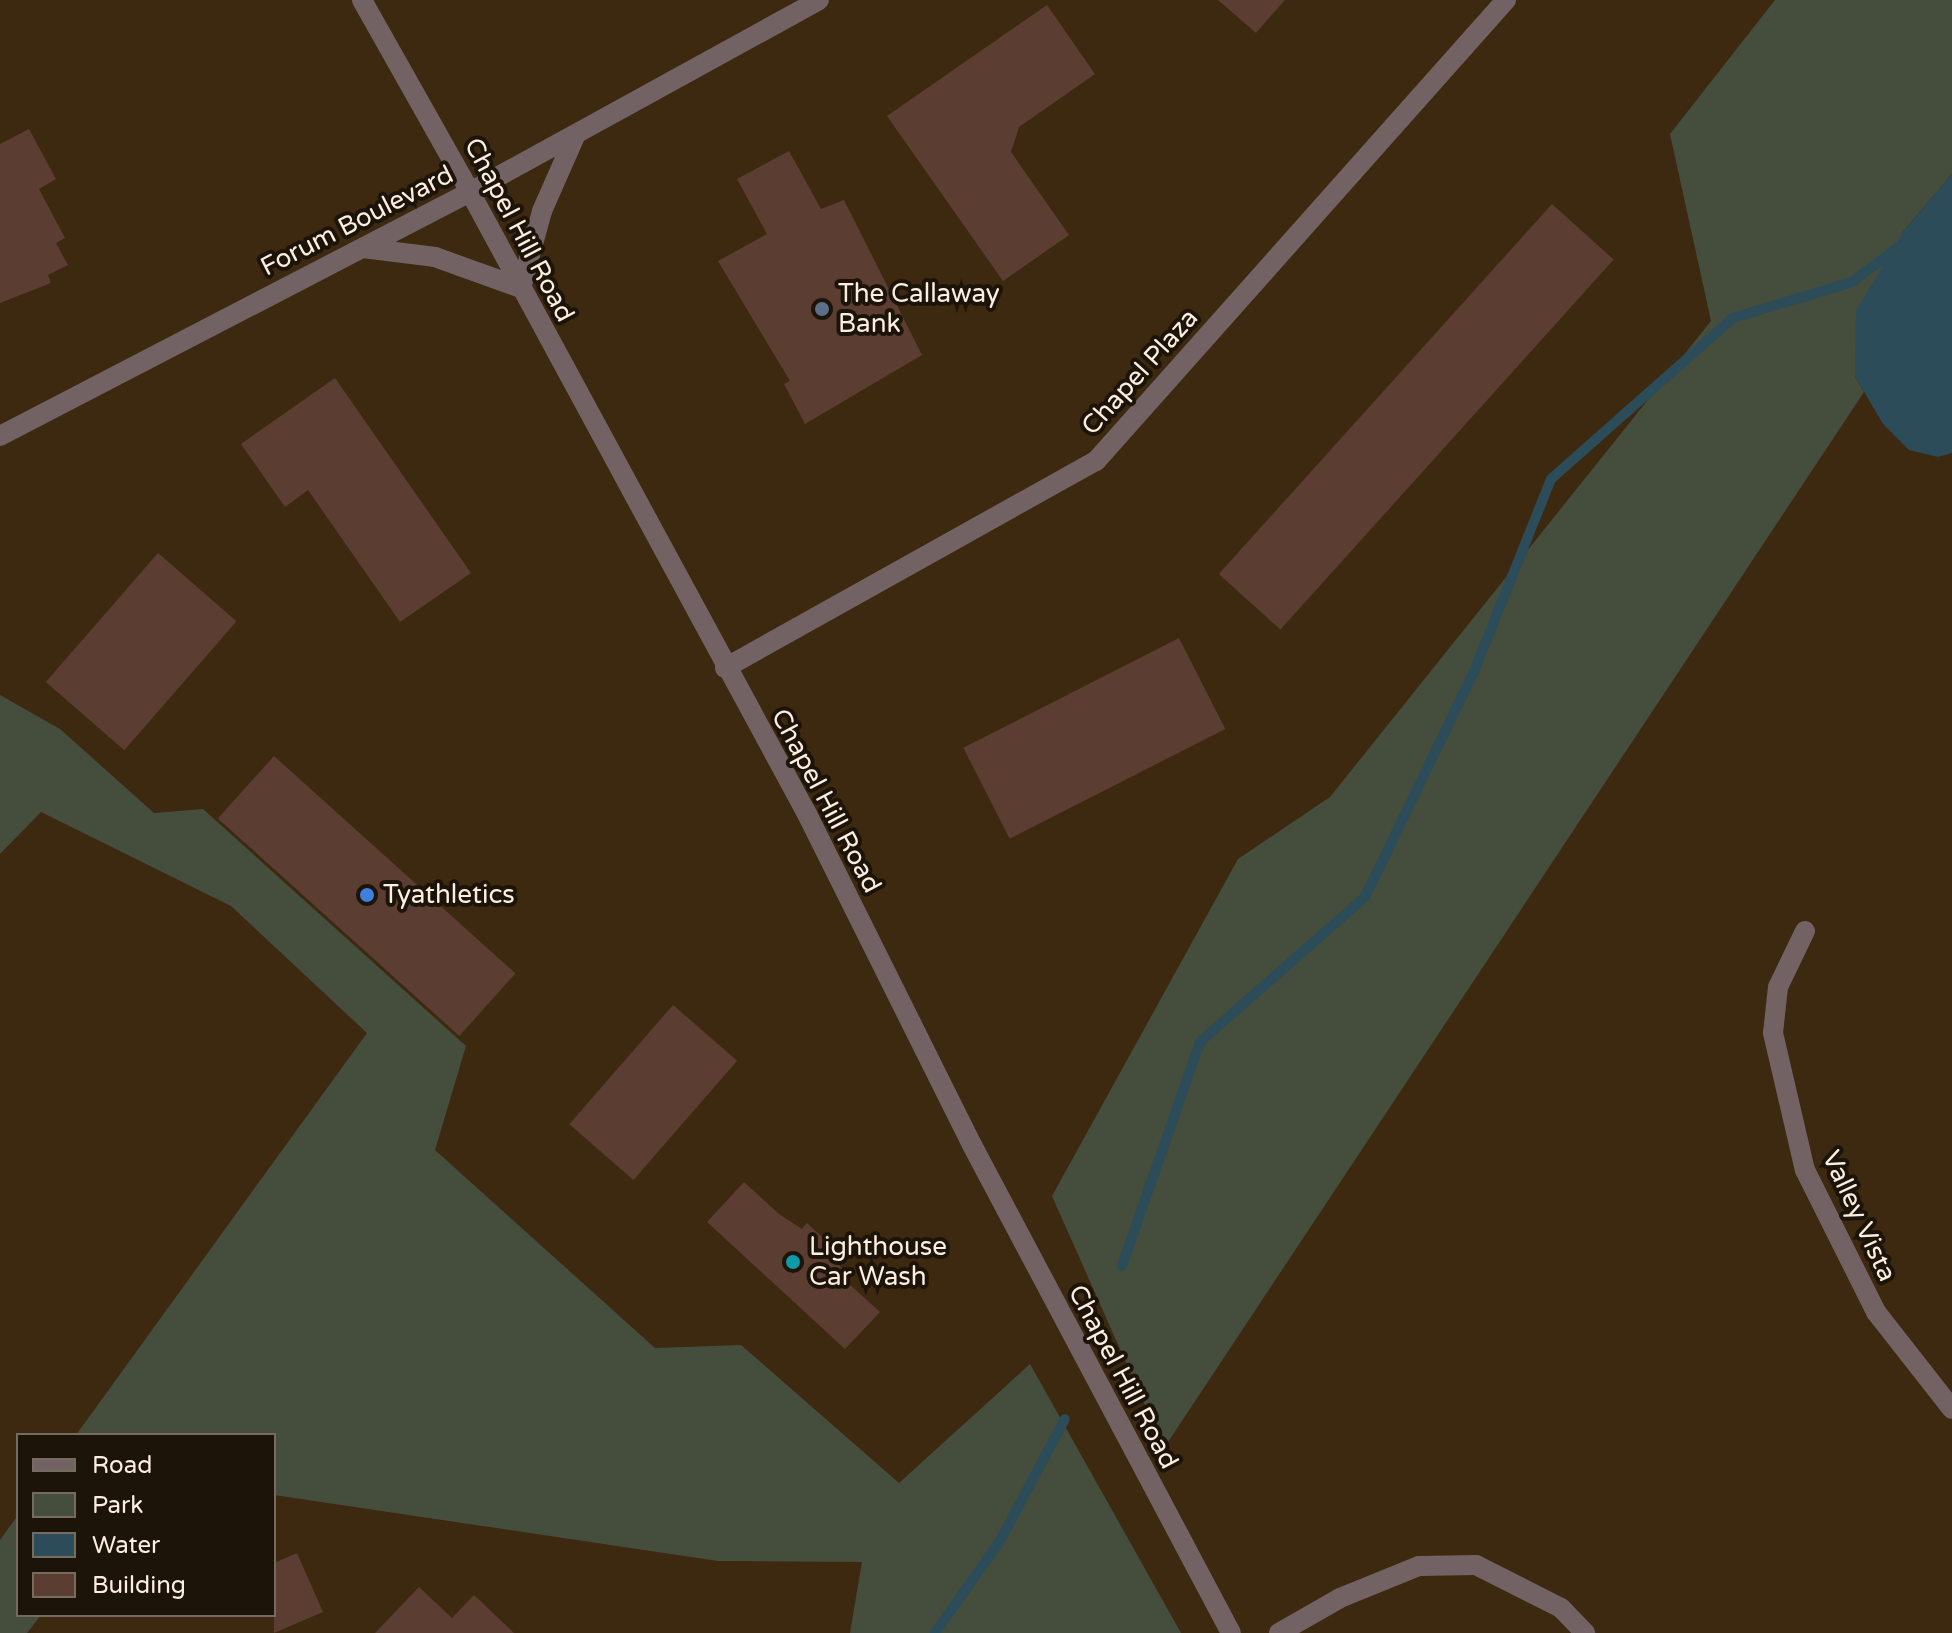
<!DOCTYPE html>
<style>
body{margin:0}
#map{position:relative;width:1952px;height:1633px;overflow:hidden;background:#3d2910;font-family:"Varela Round",sans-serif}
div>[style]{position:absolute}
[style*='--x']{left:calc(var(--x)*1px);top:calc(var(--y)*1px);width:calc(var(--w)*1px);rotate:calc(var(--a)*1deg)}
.green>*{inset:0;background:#454d3d}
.water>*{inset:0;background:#2b4c58}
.stream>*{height:10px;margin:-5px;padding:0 5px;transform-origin:5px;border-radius:5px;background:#2b4c58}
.building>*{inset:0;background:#5c3d31;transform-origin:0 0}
.minor>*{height:20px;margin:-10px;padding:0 10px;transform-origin:10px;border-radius:10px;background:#736263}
.tertiary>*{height:20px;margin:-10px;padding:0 10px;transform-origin:10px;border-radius:10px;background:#736263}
.dots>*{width:22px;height:22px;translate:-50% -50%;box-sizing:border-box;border:4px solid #1d1409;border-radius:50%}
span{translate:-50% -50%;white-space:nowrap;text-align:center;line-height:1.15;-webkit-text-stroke:8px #1d1409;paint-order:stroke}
.street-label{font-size:26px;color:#fceee0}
.poi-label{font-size:26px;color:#fceee0}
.left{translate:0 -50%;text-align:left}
.legend{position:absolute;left:16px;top:1433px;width:260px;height:184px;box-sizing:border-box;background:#1d1409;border:2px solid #766b5f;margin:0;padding:10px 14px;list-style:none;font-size:24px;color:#fceee0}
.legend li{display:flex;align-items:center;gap:16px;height:40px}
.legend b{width:40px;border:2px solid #766b5f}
</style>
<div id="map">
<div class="green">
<div style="clip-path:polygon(1775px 0,1952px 0,1952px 174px,1903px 232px,1855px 376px,1864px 392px,1164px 1448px,1052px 1196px,1238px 859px,1330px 797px,1711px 321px,1670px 134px)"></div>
<div style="clip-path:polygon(0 695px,60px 729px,154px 813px,203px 809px,466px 1046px,435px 1150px,655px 1348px,741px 1345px,899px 1483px,1030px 1364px,1181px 1633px,850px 1633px,862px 1562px,718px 1561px,274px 1495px,274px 1435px,76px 1435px,367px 1033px,231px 906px,41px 812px,0 854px)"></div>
<div style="clip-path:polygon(18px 1515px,18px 1615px,41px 1615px,27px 1633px,0 1633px,0 1540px)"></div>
</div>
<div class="water">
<div style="clip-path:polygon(1952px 174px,1952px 453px,1938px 457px,1909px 450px,1883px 424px,1855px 376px,1856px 311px,1903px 232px)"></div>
</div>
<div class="stream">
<div style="--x:1122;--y:1266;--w:237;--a:-70.8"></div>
<div style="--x:1200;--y:1042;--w:220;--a:-41.3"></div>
<div style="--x:1365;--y:897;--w:248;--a:-64.2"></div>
<div style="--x:1473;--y:674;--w:210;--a:-68.2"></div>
<div style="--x:1551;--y:479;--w:243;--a:-41.5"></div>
<div style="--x:1733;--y:318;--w:124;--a:-16.8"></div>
<div style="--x:1852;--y:282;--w:60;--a:-36.9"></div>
<div style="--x:935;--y:1633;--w:113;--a:-54.8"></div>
<div style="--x:1000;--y:1541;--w:138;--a:-62"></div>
</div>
<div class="building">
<div style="clip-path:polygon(1218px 0,1285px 0,1256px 33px)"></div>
<div style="clip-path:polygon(1047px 5px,1095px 74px,1019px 127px,1011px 152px,1069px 235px,1003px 281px,887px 116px)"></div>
<div style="clip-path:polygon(29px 129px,56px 179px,39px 189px,65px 238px,56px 243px,68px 265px,48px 275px,51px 283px,0 303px,0 144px)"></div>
<div style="clip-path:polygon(789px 151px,821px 209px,844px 200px,922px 355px,805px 424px,784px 384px,790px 381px,718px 261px,767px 234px,737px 179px)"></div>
<div style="left:1552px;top:204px;width:83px;height:498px;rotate:42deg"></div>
<div style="clip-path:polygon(335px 378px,471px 573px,400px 622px,308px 490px,285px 507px,241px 444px)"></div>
<div style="left:158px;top:553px;width:104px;height:171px;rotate:41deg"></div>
<div style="left:1179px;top:638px;width:102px;height:242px;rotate:63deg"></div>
<div style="left:274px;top:756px;width:325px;height:84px;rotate:42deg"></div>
<div style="left:673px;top:1005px;width:85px;height:158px;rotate:41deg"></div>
<div style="clip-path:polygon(744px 1182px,779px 1214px,802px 1229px,807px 1223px,833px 1247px,827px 1254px,845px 1271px,840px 1276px,880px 1312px,845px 1349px,707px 1222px)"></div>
<div style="clip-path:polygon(297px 1553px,323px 1612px,274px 1633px,274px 1563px)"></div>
<div style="clip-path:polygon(419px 1587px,452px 1618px,474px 1595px,514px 1633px,375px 1633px)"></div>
</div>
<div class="minor">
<div style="--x:362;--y:0;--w:220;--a:60.6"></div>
<div style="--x:725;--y:668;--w:425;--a:-29.2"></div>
<div style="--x:1096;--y:461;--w:617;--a:-48.35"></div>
<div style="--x:1805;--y:931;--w:62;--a:115.7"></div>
<div style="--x:1778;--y:987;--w:46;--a:96.2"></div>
<div style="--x:1773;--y:1033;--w:141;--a:76.9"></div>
<div style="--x:1805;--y:1170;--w:159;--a:63.4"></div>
<div style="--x:1876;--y:1312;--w:123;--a:51.9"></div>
<div style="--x:1279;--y:1633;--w:70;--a:-29.8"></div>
<div style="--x:1340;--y:1598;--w:85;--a:-22.1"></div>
<div style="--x:1419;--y:1566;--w:57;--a:-1"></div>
<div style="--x:1476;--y:1565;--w:95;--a:26.8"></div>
<div style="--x:1561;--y:1608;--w:35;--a:46"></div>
</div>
<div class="tertiary">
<div style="--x:470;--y:192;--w:707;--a:61.55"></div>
<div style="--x:807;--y:814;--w:370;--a:63.5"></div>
<div style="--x:972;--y:1145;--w:552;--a:62.04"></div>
<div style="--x:363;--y:248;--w:73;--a:7.1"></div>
<div style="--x:435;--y:257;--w:91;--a:19.8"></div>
<div style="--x:521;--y:288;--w:80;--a:-74.7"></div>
<div style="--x:542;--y:211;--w:84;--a:-66.2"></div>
<div style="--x:0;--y:436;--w:530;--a:-27.44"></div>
<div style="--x:470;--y:192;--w:398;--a:-28.8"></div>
</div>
<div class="dots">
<div style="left:822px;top:309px;background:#5c6f8a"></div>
<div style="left:367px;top:895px;background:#3f7fe0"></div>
<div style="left:793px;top:1262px;background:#0f9aa8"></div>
</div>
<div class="street-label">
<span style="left:357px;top:221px;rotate:-27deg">Forum Boulevard</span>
<span style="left:519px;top:230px;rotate:62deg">Chapel Hill Road</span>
<span style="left:1140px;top:372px;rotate:-48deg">Chapel Plaza</span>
<span style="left:826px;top:801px;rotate:62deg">Chapel Hill Road</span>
<span style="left:1859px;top:1216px;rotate:65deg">Valley Vista</span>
<span style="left:1123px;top:1377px;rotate:62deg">Chapel Hill Road</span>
</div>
<div class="poi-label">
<span class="left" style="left:838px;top:309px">The Callaway<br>Bank</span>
<span class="left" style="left:383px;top:895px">Tyathletics</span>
<span class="left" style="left:809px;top:1262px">Lighthouse<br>Car Wash</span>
</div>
<ul class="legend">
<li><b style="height:10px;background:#736263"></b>Road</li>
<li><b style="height:22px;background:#454d3d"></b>Park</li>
<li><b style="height:22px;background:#2b4c58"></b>Water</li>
<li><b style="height:22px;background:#5c3d31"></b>Building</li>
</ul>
</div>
